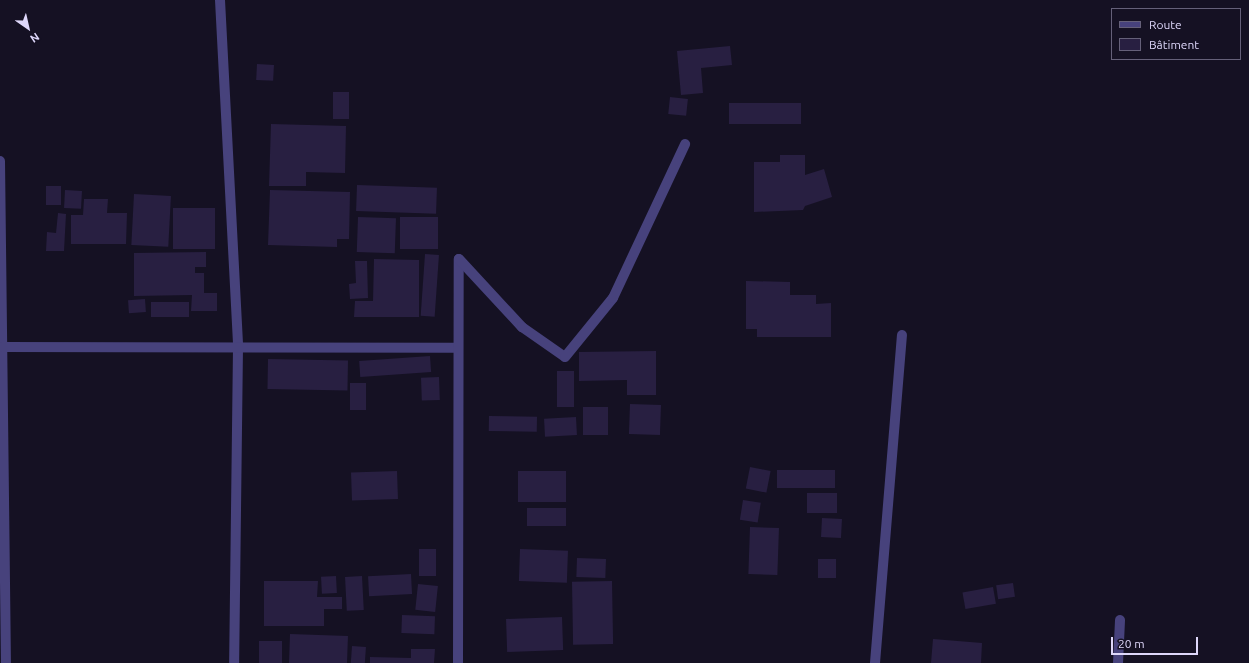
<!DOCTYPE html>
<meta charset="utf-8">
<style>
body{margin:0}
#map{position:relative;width:1249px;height:663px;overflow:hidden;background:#151123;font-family:Ubuntu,sans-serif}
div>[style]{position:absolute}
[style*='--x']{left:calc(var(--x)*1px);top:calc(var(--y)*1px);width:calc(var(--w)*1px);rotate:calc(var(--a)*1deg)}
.building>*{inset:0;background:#281f41;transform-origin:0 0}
.street>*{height:10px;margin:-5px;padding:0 5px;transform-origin:5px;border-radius:5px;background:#47427c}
span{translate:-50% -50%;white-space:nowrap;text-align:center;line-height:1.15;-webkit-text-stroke:3px #151123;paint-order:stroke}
.legend{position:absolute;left:1111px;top:8px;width:130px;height:52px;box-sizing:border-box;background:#151123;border:1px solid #656079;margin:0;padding:5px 7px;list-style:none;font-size:12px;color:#ded7fa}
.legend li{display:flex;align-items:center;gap:8px;height:20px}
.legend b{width:20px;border:1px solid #656079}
.north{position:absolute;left:8px;top:8px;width:40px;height:40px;-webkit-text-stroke:3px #151123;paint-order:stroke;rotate:146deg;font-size:11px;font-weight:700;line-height:16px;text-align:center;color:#ded7fa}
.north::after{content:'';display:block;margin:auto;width:14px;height:18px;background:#ded7fa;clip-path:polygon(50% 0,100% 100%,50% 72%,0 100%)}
.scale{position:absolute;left:1111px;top:637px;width:87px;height:18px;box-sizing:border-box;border:2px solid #ded7fa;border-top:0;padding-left:5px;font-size:12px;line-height:14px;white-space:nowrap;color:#ded7fa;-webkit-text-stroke:3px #151123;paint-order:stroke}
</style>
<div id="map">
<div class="building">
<div style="clip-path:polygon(730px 46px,732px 65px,701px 68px,703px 93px,681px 95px,677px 51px)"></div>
<div style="left:257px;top:64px;width:17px;height:16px;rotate:3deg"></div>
<div style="left:333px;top:92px;width:16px;height:27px"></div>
<div style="left:670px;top:97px;width:18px;height:17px;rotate:6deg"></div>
<div style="left:729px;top:103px;width:72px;height:21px"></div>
<div style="clip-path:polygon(271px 124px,346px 126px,345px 173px,306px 172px,306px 186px,269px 186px)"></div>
<div style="clip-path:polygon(780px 155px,805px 155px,805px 175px,824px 169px,832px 197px,805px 206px,803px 210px,754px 212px,754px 162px,780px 162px)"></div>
<div style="left:357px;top:185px;width:80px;height:26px;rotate:2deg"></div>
<div style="left:61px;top:186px;width:19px;height:15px;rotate:90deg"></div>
<div style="left:65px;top:190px;width:17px;height:18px;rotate:3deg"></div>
<div style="clip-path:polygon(270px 190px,350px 192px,349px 239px,337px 239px,337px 247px,268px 245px)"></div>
<div style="left:134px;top:194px;width:37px;height:51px;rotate:3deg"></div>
<div style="clip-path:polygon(84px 199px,108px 199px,107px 213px,127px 213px,126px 244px,71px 244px,71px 215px,83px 215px)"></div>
<div style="left:173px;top:208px;width:42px;height:41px"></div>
<div style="clip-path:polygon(58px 213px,66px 214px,64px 251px,46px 251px,47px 232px,56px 233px)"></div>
<div style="left:358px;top:217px;width:38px;height:35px;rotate:2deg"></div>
<div style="left:400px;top:217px;width:38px;height:32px"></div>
<div style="clip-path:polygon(206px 252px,206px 267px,195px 267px,195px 273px,204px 273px,204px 293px,217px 293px,217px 311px,191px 311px,192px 295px,134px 296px,134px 253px)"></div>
<div style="left:425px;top:254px;width:14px;height:62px;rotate:4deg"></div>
<div style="clip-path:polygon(374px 259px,419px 260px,419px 317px,354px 317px,355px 301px,373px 301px)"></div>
<div style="clip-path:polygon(355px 261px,367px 261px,368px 298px,350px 299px,349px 284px,356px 283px)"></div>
<div style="clip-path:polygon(746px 281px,790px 282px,790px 295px,816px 295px,816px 304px,831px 303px,831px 337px,757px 337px,757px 329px,746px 329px)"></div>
<div style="left:145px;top:299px;width:13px;height:17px;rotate:86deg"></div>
<div style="left:151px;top:302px;width:38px;height:15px"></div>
<div style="clip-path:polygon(656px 351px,656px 395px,627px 395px,627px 380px,579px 381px,579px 352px)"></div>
<div style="left:430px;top:356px;width:16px;height:71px;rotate:86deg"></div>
<div style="left:268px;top:359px;width:80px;height:30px;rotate:1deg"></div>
<div style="left:557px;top:371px;width:17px;height:36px"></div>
<div style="left:439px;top:377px;width:23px;height:18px;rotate:88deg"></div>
<div style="left:350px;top:383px;width:16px;height:27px"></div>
<div style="left:630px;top:404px;width:31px;height:30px;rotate:2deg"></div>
<div style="left:583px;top:407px;width:25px;height:28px"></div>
<div style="left:489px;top:416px;width:48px;height:15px;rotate:1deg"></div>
<div style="left:576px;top:417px;width:18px;height:32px;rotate:87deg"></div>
<div style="left:750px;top:467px;width:21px;height:22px;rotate:11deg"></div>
<div style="left:777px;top:470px;width:58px;height:18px"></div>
<div style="left:397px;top:471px;width:28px;height:46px;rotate:88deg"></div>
<div style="left:566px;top:471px;width:31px;height:48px;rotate:90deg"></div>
<div style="left:807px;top:493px;width:30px;height:20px"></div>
<div style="left:743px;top:500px;width:18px;height:20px;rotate:9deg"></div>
<div style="left:527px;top:508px;width:39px;height:18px"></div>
<div style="left:822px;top:518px;width:20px;height:19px;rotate:3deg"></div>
<div style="left:750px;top:527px;width:29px;height:47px;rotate:2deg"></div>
<div style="left:419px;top:549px;width:17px;height:27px"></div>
<div style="left:520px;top:549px;width:48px;height:32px;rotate:2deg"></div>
<div style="left:577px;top:558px;width:29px;height:19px;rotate:2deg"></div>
<div style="left:836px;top:559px;width:19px;height:18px;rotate:90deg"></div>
<div style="left:411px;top:574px;width:20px;height:43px;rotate:87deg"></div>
<div style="left:336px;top:576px;width:17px;height:15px;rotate:87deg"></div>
<div style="left:362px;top:576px;width:34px;height:17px;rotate:87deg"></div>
<div style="clip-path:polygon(264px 581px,318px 581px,317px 597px,342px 597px,342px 609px,324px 609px,324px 626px,264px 626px)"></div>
<div style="left:612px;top:581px;width:63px;height:40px;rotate:89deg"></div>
<div style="left:1013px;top:583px;width:14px;height:17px;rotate:82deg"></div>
<div style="left:418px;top:584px;width:20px;height:26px;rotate:6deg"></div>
<div style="left:993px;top:587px;width:17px;height:31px;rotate:80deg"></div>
<div style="left:402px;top:615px;width:33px;height:18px;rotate:2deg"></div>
<div style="left:562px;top:617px;width:33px;height:56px;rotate:88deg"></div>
<div style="left:290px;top:634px;width:58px;height:29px;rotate:2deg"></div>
<div style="clip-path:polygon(933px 639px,982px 643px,981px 663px,931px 663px)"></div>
<div style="left:259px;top:641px;width:23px;height:22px"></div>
<div style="left:352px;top:646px;width:14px;height:17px;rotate:4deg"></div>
<div style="clip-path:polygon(411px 649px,435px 649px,434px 663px,370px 663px,370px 657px,411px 658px)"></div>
</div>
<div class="street">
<div style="--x:220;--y:0;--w:347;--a:87"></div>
<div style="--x:238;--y:347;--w:316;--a:90.7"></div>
<div style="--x:0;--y:161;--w:502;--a:89.32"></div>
<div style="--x:2;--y:347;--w:455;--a:0.1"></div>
<div style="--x:458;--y:663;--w:404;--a:-89.9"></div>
<div style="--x:459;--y:259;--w:93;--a:47.2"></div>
<div style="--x:522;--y:327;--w:52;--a:34.9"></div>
<div style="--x:565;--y:357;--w:76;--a:-50.9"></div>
<div style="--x:613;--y:298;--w:170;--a:-64.9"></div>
<div style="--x:875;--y:663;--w:329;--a:-85.3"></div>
<div style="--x:1118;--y:663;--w:43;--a:-87.3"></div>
</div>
<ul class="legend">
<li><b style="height:5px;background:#47427c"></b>Route</li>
<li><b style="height:11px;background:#281f41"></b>Bâtiment</li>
</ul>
<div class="north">N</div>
<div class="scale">20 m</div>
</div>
